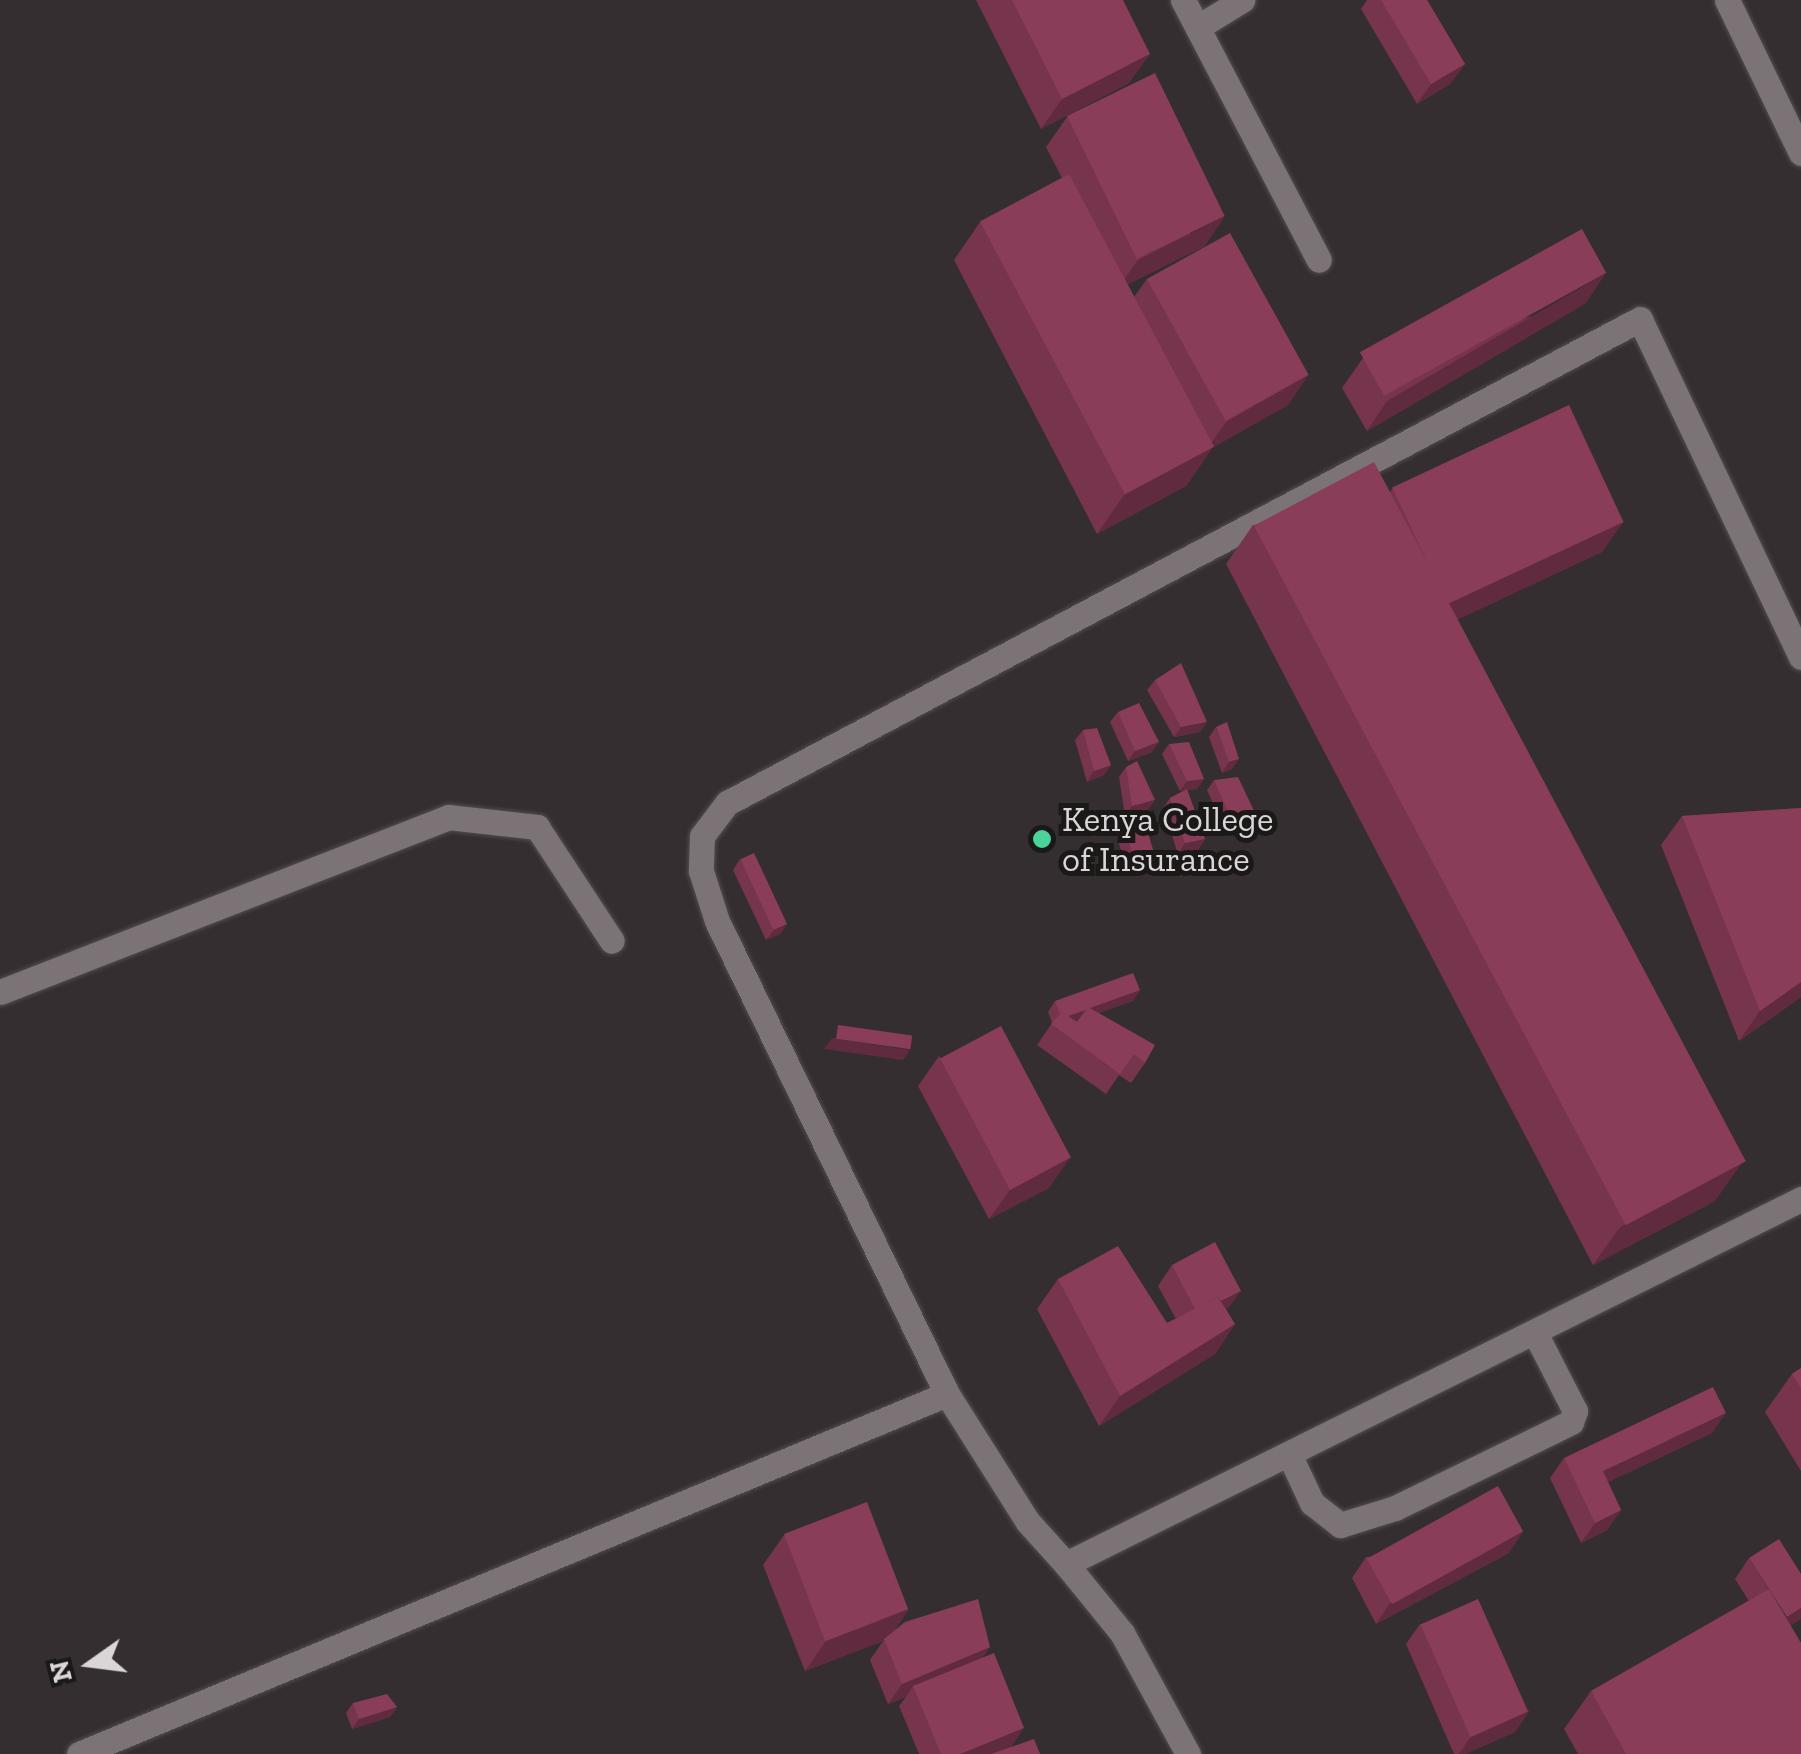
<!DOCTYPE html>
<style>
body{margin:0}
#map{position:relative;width:1801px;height:1754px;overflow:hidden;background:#352e30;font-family:"Zilla Slab",serif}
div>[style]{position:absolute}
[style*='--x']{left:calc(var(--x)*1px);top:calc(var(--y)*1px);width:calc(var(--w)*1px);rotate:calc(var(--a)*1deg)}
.roads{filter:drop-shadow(0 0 2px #524c4d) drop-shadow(0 0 2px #524c4d)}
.minor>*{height:25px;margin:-12.5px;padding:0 12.5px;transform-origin:12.5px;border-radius:12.5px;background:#7b7375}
.wall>*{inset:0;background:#76344d}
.shaded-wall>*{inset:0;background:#602b3e}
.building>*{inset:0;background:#893d59;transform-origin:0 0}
.dots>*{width:28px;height:28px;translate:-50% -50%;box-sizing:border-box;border:5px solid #1b1818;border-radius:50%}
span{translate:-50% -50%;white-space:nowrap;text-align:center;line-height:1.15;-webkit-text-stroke:10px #1b1818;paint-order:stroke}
.poi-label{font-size:35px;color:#dad5d7}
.left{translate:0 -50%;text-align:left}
.north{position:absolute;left:40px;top:1614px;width:100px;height:100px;-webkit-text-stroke:8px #1b1818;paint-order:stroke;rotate:256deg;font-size:28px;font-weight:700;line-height:40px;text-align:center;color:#dad5d7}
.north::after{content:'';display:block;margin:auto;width:35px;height:45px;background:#dad5d7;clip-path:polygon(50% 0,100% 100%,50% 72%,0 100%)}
</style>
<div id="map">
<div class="roads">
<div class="minor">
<div style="--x:1183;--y:0;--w:293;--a:62.4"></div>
<div style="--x:1727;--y:0;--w:170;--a:64.2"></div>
<div style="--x:1198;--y:27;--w:52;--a:-31.5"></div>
<div style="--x:1801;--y:657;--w:374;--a:-115.5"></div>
<div style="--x:1640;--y:319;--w:1033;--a:152.07"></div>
<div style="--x:727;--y:803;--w:41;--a:127.1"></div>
<div style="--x:702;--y:836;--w:35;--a:92"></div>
<div style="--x:701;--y:871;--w:52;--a:72.3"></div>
<div style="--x:717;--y:921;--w:526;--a:64.07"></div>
<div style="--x:947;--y:1394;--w:151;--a:57.7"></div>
<div style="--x:1028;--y:1522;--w:57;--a:47.9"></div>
<div style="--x:1066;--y:1564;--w:821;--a:-26.41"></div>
<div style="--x:0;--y:992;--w:481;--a:-21.3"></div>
<div style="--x:448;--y:817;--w:90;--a:6.4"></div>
<div style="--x:537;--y:827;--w:136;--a:56.7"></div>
<div style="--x:1290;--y:1456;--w:52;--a:64.9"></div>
<div style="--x:1312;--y:1503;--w:36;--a:38"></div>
<div style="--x:1340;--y:1525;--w:58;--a:-17.2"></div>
<div style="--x:1395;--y:1508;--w:196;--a:-26"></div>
<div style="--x:1571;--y:1422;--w:12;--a:-70"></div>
<div style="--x:1575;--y:1411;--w:88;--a:-117.1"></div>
<div style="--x:1066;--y:1564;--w:89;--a:50.9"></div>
<div style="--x:1122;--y:1633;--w:138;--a:61.4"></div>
<div style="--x:79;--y:1754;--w:940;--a:-22.53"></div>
</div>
</div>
<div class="wall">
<div style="clip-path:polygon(976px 0,1123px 0,1129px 83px,1041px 129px)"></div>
<div style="clip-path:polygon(1367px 0,1427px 0,1465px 64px,1450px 84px,1417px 104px,1361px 9px)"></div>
<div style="clip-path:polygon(1067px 117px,1205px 246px,1127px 284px,1134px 297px,1147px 279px,1308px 375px,1288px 405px,1213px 447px,1186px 486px,1097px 534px,954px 260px,980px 222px,1062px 178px,1046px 147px)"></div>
<div style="clip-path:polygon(1586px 303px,1367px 431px,1342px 388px,1363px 358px)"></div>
<div style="clip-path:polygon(1393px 488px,1623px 522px,1602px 552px,1457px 619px,1715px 1201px,1593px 1265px,1226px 564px,1253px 525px,1390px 492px)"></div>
<div style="clip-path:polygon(1155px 680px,1200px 732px,1174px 737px,1147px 690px)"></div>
<div style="clip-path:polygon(1118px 712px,1152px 752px,1128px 761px,1110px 722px)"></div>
<div style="clip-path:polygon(1216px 727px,1232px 769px,1222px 773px,1209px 737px)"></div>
<div style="clip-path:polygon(1083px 730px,1111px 765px,1104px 775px,1087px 782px,1075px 740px)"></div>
<div style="clip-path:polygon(1169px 744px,1204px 779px,1197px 789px,1187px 790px,1205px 839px,1198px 850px,1178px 854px,1163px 808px,1170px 798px,1185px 790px,1180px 791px,1162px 754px)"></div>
<div style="clip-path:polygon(1126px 767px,1148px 810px,1125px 816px,1119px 777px)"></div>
<div style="clip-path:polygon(1214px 780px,1248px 823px,1224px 828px,1207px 790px)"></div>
<div style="clip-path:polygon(1801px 808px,1801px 997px,1739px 1041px,1661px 845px,1682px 816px)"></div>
<div style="clip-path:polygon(1123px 824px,1149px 869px,1129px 875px,1116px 834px)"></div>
<div style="clip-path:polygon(740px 859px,787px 924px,780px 934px,766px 940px,733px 870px)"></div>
<div style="clip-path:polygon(1140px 990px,1133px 1001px,1098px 1013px,1145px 1063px,1131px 1083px,1119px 1075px,1106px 1094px,1037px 1045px,1052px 1023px,1048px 1012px,1055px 1001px)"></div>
<div style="clip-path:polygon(939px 1056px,1049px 1188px,989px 1219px,918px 1086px)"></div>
<div style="clip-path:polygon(1172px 1265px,1227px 1311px,1235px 1324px,1215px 1354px,1099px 1426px,1037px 1309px,1058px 1279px,1167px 1323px,1176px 1319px,1158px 1286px)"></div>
<div style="clip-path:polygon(1801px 1368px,1801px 1471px,1765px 1412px,1792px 1374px)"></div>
<div style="clip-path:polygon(1712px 1433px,1608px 1482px,1621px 1510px,1607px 1530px,1581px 1543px,1550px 1478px,1564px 1458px)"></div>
<div style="clip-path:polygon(784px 1535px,894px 1631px,990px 1647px,982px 1658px,1011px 1747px,1040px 1754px,919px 1754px,899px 1706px,906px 1697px,888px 1704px,870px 1660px,883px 1641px,805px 1671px,763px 1565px)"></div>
<div style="clip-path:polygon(1509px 1553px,1376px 1624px,1352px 1578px,1366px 1557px)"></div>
<div style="clip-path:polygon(1749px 1558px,1791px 1625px,1801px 1754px,1578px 1754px,1564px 1729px,1591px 1691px,1749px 1601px,1735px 1579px)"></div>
<div style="clip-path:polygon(1420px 1624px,1529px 1711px,1515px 1732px,1465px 1754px,1454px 1754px,1406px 1644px)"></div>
<div style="clip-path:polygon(353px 1703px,397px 1707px,390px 1717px,352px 1729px,346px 1713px)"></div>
</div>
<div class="shaded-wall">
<div style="clip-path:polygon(1150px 54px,1129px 83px,1041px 129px,1062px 99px)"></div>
<div style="clip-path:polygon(1465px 64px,1450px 84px,1417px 104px,1431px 84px)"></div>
<div style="clip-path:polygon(1225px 216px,1205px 246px,1117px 290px,1138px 260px)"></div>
<div style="clip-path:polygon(1606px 273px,1586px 303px,1367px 431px,1387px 401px)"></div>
<div style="clip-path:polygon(1308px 375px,1288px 405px,1205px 452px,1226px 422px)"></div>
<div style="clip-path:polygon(1213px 447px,1186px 486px,1097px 534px,1124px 495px)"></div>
<div style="clip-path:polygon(1623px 522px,1602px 552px,1427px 634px,1447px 604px)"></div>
<div style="clip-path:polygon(1207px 722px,1200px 732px,1174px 737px,1181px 727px)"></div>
<div style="clip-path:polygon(1159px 742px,1152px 752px,1128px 761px,1135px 751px)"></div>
<div style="clip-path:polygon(1239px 759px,1232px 769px,1222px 773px,1229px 762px)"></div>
<div style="clip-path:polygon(1111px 765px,1104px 775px,1087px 782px,1094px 771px)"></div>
<div style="clip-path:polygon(1204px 779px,1197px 789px,1180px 791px,1187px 781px)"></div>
<div style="clip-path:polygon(1155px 800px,1148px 810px,1125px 816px,1132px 806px)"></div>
<div style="clip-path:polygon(1255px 813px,1248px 823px,1224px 828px,1231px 818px)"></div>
<div style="clip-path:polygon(1205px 839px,1198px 850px,1178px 854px,1185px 843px)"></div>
<div style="clip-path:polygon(1156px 859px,1149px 869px,1129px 875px,1136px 864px)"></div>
<div style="clip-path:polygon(787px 924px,780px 934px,766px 940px,774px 930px)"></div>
<div style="clip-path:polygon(1801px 982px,1801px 997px,1739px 1041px,1760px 1011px)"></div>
<div style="clip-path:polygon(1140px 990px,1133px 1001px,1055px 1029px,1062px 1018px)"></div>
<div style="clip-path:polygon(832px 1038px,910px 1050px,903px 1060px,824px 1049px)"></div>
<div style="clip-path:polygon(1070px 1158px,1049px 1188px,989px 1219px,1010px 1190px)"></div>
<div style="clip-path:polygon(1742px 1163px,1715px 1201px,1593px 1265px,1620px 1227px)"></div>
<div style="clip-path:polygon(1241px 1291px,1226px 1311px,1197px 1313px)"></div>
<div style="clip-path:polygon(1235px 1324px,1215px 1354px,1099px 1426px,1120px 1396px)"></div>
<div style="clip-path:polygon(1726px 1413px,1712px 1433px,1589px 1491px,1603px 1471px)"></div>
<div style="clip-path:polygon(1621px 1510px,1607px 1530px,1581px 1543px,1595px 1523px)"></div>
<div style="clip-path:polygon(1523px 1532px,1509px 1553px,1376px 1624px,1390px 1603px)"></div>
<div style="clip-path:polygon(1801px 1608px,1801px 1619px,1773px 1637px,1787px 1617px)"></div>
<div style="clip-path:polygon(909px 1609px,889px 1639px,805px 1671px,826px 1641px)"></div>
<div style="clip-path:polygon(990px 1647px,976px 1668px,913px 1686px,906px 1697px,888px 1704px,902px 1684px)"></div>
<div style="clip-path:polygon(397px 1707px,390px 1717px,352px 1729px,359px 1719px)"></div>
<div style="clip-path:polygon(1529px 1711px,1515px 1732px,1465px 1754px,1459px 1754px,1470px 1738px)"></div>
<div style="clip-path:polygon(1024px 1728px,1010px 1749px,996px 1754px,960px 1754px)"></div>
</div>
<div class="building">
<div style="clip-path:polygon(1012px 0,1123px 0,1150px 54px,1062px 99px)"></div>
<div style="clip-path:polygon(1381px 0,1427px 0,1465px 64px,1431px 84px)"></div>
<div style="left:1155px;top:73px;width:159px;height:98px;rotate:64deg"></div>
<div style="left:1069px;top:174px;width:309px;height:101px;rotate:62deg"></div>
<div style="left:1582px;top:229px;width:50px;height:254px;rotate:61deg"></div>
<div style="left:1230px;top:233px;width:162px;height:95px;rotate:61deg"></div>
<div style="left:1569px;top:405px;width:129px;height:195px;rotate:65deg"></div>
<div style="left:1374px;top:462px;width:792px;height:136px;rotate:62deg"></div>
<div style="clip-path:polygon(1181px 663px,1207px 722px,1181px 727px,1155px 680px)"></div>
<div style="clip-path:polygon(1139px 703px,1159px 742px,1135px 751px,1118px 712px)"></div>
<div style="clip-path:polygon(1227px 722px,1239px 759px,1229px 762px,1216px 727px)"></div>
<div style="clip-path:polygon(1097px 728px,1111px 765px,1094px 771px,1083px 730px)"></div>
<div style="clip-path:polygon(1189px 742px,1204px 779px,1187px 781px,1169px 744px)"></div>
<div style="clip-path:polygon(1137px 761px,1155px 800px,1132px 806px,1126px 767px)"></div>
<div style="clip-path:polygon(1238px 777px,1255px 813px,1231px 818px,1214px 780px)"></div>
<div style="clip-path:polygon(1187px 789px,1205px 839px,1185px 843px,1170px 798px)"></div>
<div style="clip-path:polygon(1801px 808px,1801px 982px,1760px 1011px,1682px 816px)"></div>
<div style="left:1144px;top:820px;width:41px;height:21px;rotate:73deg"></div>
<div style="left:754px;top:853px;width:78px;height:15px;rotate:65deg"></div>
<div style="clip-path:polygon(1133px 973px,1140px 990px,1090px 1008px,1088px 1007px,1086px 1010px,1068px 1016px,1062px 1012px,1060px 1014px,1055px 1001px)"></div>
<div style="clip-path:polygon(1088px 1007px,1155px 1045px,1145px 1063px,1134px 1054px,1120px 1074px,1051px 1024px,1062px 1012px,1077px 1022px)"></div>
<div style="left:838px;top:1025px;width:75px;height:14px;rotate:8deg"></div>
<div style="left:1001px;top:1026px;width:149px;height:69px;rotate:62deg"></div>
<div style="clip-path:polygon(1215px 1242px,1241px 1291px,1221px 1301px,1218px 1297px,1195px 1309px,1172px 1265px)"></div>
<div style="clip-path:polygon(1118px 1246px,1167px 1323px,1218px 1297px,1235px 1324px,1120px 1396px,1058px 1279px)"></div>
<div style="clip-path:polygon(1801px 1368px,1801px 1388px,1792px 1374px)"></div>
<div style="clip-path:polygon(1713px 1387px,1726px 1413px,1603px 1471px,1621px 1510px,1595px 1523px,1564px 1458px)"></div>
<div style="left:1498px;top:1486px;width:52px;height:150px;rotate:61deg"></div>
<div style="left:867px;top:1502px;width:115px;height:89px;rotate:69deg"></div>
<div style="clip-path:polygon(1779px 1539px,1801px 1574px,1801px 1608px,1787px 1617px,1749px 1558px)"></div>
<div style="clip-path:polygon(1769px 1589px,1801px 1643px,1801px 1754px,1626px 1754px,1591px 1691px)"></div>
<div style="clip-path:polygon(978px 1599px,990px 1647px,902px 1684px,884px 1639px,905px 1622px)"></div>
<div style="left:1478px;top:1599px;width:123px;height:63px;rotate:66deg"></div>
<div style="clip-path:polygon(994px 1653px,1024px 1728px,960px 1754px,941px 1754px,913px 1686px)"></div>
<div style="clip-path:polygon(387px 1694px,397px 1707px,359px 1719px,353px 1703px)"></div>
<div style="clip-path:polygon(1034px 1739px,1040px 1754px,991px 1754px)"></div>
</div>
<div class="dots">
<div style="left:1042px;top:839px;background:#4ad49c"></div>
</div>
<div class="poi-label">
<span class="left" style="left:1062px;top:839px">Kenya College<br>of Insurance</span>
</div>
<div class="north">N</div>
</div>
